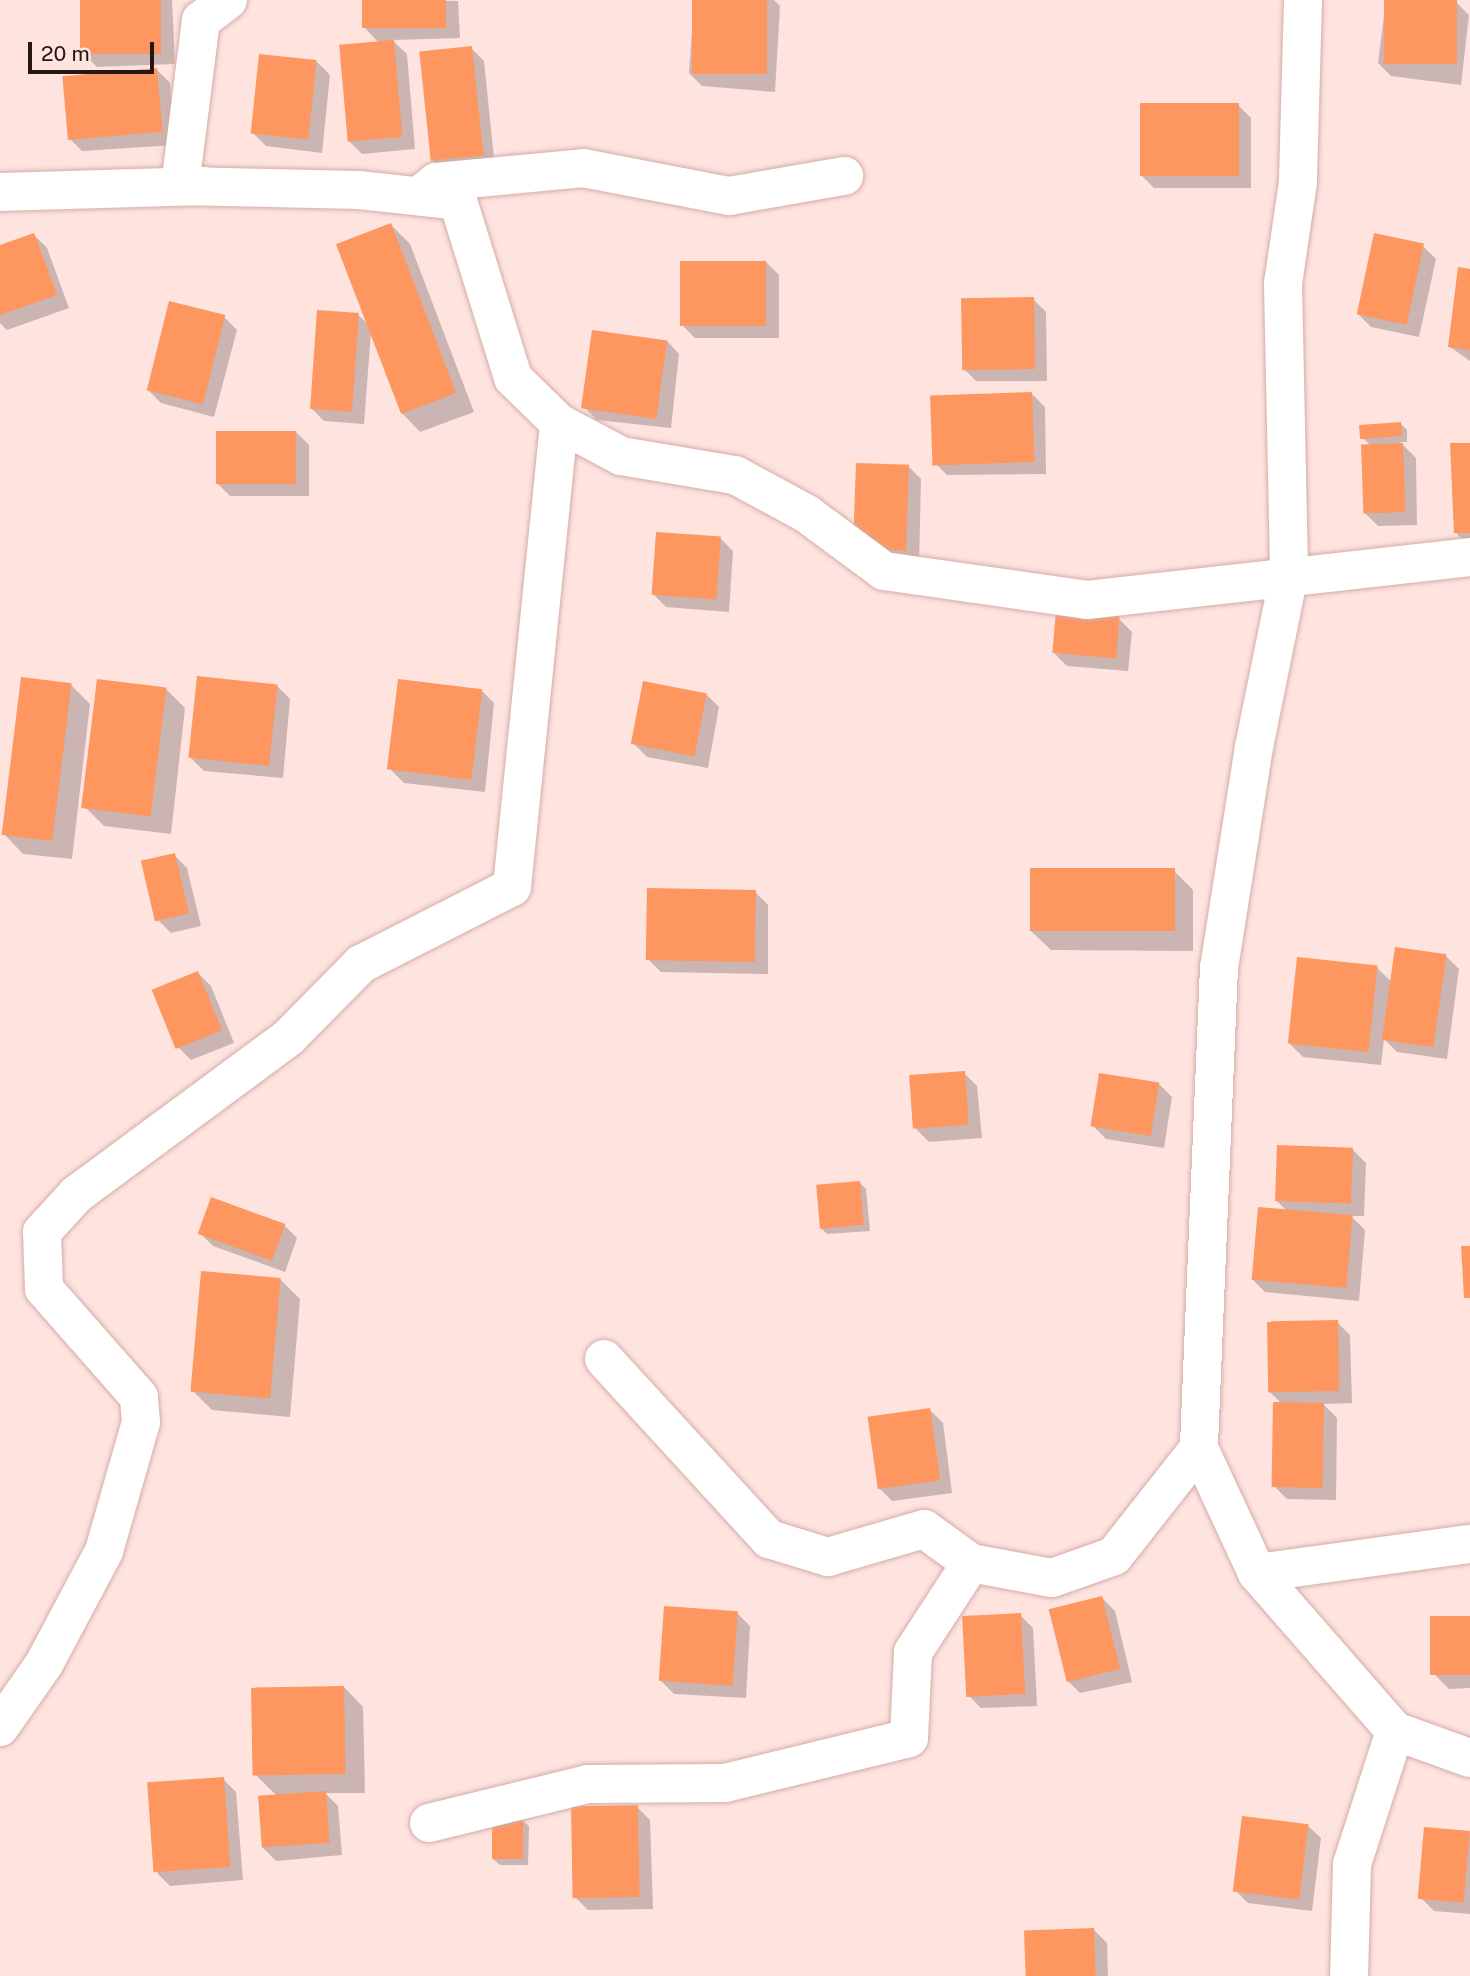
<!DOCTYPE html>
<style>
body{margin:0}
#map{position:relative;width:1470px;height:1976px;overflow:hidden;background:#fee3df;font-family:"Public Sans",sans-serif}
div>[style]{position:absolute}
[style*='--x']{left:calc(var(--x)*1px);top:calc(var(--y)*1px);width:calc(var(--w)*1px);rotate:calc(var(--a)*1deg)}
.shadow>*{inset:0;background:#0003}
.building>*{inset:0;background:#fe965f;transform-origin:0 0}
.roads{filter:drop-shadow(0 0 2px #d6aca6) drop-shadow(0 0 2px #d6aca6)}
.street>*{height:38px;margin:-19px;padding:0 19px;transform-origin:19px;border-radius:19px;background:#fff}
span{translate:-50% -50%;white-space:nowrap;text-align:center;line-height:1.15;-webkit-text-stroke:5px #fee3df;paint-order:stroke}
.scale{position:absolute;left:28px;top:42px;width:126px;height:32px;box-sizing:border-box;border:4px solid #261715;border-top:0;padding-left:9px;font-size:21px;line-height:24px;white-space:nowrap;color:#261715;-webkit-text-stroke:5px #fee3df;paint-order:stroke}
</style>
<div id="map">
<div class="shadow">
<div style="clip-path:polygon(82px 0,172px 0,175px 64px,97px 67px,84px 54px)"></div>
<div style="clip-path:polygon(363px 0,458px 1px,460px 38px,392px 40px,407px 54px,415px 149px,362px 154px,349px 141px,379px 43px,364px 27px)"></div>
<div style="clip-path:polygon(694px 0,774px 0,780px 6px,775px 92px,702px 86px,689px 73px)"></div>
<div style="clip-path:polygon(1386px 0,1456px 2px,1469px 15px,1461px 85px,1391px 76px,1378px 63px)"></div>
<div style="clip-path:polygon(471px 48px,484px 61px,495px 168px,445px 173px,432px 160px)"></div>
<div style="clip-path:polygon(317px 62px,330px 75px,322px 153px,266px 146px,253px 133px)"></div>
<div style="clip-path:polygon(157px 70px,170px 83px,175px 145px,82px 151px,69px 138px)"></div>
<div style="clip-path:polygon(1238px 105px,1251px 118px,1251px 188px,1154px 188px,1141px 175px)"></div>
<div style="clip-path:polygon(391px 225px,410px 244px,474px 412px,420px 432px,401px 412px,371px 332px,364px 424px,324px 421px,311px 408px,358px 315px,368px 324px)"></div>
<div style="clip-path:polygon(34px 235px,47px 248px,69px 308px,7px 330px,0 323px,0 247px)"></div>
<div style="clip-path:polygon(1423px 246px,1436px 259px,1419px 337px,1371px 327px,1358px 314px)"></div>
<div style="clip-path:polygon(766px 262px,779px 275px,779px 338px,695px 338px,682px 325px)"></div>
<div style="clip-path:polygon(1470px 270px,1470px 361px,1450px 347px)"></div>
<div style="clip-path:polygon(1033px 299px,1046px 312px,1047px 381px,976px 381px,963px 368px)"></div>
<div style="clip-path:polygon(224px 317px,237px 330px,214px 417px,161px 403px,148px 390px)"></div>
<div style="clip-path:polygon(667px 341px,679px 354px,671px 428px,597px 420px,584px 407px)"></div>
<div style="clip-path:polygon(1032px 394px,1045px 407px,1046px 474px,947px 475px,934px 462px)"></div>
<div style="clip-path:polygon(1400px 423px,1407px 430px,1407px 442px,1400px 442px,1416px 458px,1417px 525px,1378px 526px,1365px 513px,1370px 445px,1362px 437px)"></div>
<div style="clip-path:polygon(296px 432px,309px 445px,309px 496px,230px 496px,217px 483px)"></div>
<div style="clip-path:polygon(1470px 444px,1470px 546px,1469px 546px,1456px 533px)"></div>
<div style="clip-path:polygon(908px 466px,921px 479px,919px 563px,869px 562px)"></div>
<div style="clip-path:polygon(720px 538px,733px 551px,729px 612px,666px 607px,653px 594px)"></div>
<div style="clip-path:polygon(1119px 619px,1132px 632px,1128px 671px,1067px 666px,1054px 653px)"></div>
<div style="clip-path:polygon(71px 685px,90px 704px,72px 859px,23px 854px,4px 834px)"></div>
<div style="clip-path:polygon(277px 686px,290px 699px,283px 778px,204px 771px,191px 758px)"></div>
<div style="clip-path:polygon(166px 689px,185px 708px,171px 834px,104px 826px,85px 807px)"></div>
<div style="clip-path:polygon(481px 690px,494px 703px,485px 792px,404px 783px,391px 770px)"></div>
<div style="clip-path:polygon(706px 694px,719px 707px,708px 768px,647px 757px,634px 744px)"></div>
<div style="clip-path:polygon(174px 855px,187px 868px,201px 926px,171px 933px,158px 920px)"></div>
<div style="clip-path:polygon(1174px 871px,1193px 890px,1193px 951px,1051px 950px,1031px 931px)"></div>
<div style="clip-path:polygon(755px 892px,768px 905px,768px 974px,661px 972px,648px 959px)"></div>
<div style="clip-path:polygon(1446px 956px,1459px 969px,1447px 1059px,1397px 1052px,1384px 1039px,1381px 1065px,1303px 1057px,1290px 1044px,1377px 968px,1392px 982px)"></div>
<div style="clip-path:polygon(198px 973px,211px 986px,234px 1043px,191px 1060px,178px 1047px)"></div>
<div style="clip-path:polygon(964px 1073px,977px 1086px,982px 1138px,929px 1142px,916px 1129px)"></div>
<div style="clip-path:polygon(1159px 1084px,1172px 1097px,1164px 1148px,1106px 1139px,1093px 1126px)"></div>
<div style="clip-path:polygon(1353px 1150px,1366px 1163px,1364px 1216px,1351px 1216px,1365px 1230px,1359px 1301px,1265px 1292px,1252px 1279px,1287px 1211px,1276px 1200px)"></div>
<div style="clip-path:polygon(860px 1183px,866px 1189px,870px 1231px,827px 1234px,821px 1228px)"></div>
<div style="clip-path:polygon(284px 1225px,297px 1238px,285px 1272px,213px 1246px,200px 1233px)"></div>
<div style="clip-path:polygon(280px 1279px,300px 1299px,290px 1417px,212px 1410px,193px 1391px)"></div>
<div style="clip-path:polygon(1337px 1322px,1350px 1335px,1352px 1403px,1323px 1404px,1337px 1418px,1336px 1500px,1287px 1499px,1274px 1486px,1282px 1404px,1270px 1392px)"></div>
<div style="clip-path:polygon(930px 1410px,943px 1423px,952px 1493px,892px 1501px,879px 1488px)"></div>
<div style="clip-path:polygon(1102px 1598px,1115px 1611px,1132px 1682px,1080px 1693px,1067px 1680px)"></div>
<div style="clip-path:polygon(737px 1613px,750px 1626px,746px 1698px,674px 1694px,661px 1681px)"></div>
<div style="clip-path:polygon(1020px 1615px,1033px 1628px,1037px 1706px,981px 1708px,968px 1695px)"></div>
<div style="clip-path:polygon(1470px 1617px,1470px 1688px,1449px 1689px,1436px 1676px)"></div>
<div style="clip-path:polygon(344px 1687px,363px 1707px,365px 1793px,325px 1793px,338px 1806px,342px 1855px,276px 1861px,263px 1848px,277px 1796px,255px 1774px)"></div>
<div style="clip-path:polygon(223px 1779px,236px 1792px,243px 1880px,170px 1886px,157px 1873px)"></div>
<div style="clip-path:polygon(637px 1807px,650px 1820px,653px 1909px,588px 1910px,575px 1897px)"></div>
<div style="clip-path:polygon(522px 1820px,529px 1826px,528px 1865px,500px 1865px,493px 1859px)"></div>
<div style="clip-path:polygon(1308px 1826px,1321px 1838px,1312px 1911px,1248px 1903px,1235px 1890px)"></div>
<div style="clip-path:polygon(1470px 1832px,1470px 1914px,1434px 1911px,1421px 1898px)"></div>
<div style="clip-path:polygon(1094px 1930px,1107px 1943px,1108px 1976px,1027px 1976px)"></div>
</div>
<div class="building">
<div style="left:80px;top:0;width:81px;height:54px"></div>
<div style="left:362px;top:0;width:84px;height:28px"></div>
<div style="left:692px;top:0;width:75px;height:74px"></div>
<div style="left:1384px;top:0;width:73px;height:64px"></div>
<div style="left:394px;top:40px;width:97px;height:55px;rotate:85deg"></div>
<div style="left:472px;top:46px;width:110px;height:53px;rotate:84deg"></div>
<div style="left:259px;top:54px;width:58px;height:80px;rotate:6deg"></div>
<div style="left:157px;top:68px;width:64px;height:95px;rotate:85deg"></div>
<div style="left:1140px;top:103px;width:99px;height:73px"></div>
<div style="left:391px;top:223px;width:182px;height:59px;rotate:69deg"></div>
<div style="clip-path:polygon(34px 233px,57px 295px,0 315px,0 245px)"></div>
<div style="left:1374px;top:233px;width:51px;height:83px;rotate:12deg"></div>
<div style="left:680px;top:261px;width:86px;height:65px"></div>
<div style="clip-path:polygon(1458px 267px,1470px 269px,1470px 350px,1448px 347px)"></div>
<div style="left:1034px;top:297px;width:72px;height:73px;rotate:89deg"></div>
<div style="left:169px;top:301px;width:58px;height:92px;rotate:14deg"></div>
<div style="left:317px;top:310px;width:42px;height:99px;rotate:4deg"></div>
<div style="left:592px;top:330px;width:76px;height:79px;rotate:8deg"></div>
<div style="left:1032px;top:392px;width:70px;height:102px;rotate:88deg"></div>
<div style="left:1401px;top:422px;width:14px;height:42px;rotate:86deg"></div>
<div style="left:216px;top:431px;width:80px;height:53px"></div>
<div style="left:1403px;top:443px;width:69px;height:42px;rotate:88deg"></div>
<div style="clip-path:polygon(1450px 443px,1470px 443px,1470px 533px,1454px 533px)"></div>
<div style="left:856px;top:463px;width:53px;height:86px;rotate:2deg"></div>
<div style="left:656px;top:532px;width:65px;height:63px;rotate:4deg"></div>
<div style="left:1056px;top:611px;width:64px;height:42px;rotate:5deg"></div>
<div style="left:197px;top:676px;width:81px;height:82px;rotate:6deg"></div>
<div style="left:21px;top:677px;width:51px;height:159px;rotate:7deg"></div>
<div style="left:97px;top:679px;width:70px;height:130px;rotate:7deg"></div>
<div style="left:398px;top:679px;width:85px;height:91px;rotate:7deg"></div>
<div style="left:643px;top:681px;width:65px;height:64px;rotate:11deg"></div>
<div style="left:175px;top:853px;width:62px;height:35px;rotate:77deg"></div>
<div style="left:1030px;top:868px;width:145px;height:63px"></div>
<div style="left:647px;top:888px;width:109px;height:72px;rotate:1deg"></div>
<div style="left:1395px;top:947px;width:52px;height:94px;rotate:8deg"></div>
<div style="left:1297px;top:957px;width:81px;height:87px;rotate:6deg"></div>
<div style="left:198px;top:971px;width:64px;height:50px;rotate:68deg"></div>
<div style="left:965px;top:1071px;width:54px;height:56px;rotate:86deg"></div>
<div style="left:1099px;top:1073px;width:61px;height:54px;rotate:9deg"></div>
<div style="left:1277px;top:1145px;width:76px;height:56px;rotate:2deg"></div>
<div style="left:860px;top:1181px;width:44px;height:44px;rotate:85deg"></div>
<div style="left:211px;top:1197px;width:79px;height:39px;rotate:20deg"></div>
<div style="left:1258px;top:1207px;width:95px;height:73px;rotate:5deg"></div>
<div style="clip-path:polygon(1461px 1246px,1470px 1246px,1470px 1298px,1464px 1298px)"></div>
<div style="left:201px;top:1271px;width:80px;height:121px;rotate:5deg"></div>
<div style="left:1338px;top:1320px;width:71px;height:71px;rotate:89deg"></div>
<div style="left:1273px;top:1402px;width:51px;height:85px;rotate:1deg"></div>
<div style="left:930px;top:1408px;width:73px;height:63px;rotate:82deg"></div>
<div style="left:1102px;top:1596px;width:75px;height:55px;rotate:76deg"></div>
<div style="left:664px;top:1606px;width:74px;height:75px;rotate:4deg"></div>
<div style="left:1021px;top:1613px;width:81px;height:59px;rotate:87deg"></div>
<div style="left:1470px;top:1616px;width:59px;height:40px;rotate:90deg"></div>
<div style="left:344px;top:1686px;width:88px;height:93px;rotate:89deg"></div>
<div style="left:224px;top:1777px;width:90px;height:77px;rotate:86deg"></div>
<div style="left:326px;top:1791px;width:52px;height:68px;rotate:86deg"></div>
<div style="left:638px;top:1805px;width:92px;height:67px;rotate:89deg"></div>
<div style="left:1242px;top:1816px;width:67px;height:76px;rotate:7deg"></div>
<div style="left:492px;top:1818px;width:31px;height:41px"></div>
<div style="left:1424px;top:1827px;width:46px;height:72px;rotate:5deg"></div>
<div style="left:1094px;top:1928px;width:48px;height:70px;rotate:88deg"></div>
</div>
<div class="roads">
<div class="street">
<div style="--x:228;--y:0;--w:34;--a:143"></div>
<div style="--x:201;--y:20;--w:167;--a:97.2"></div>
<div style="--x:180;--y:186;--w:179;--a:1.3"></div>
<div style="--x:359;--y:190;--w:100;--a:6.3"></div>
<div style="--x:458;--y:201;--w:185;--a:72.7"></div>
<div style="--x:513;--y:378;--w:64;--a:44.4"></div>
<div style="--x:559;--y:423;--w:70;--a:28"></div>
<div style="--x:621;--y:456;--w:116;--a:9.5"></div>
<div style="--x:735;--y:475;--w:82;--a:28.4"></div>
<div style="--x:807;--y:514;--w:96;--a:36.5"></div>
<div style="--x:884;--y:571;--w:205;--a:8.1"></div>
<div style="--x:1087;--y:600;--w:385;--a:-6.4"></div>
<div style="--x:1303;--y:0;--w:182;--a:91.6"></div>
<div style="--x:1298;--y:182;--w:102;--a:98.4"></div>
<div style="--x:1283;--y:283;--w:292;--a:88.8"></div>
<div style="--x:1289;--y:575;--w:176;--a:101.5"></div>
<div style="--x:1254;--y:747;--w:223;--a:99"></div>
<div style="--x:1219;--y:967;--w:481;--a:92.4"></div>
<div style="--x:1199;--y:1448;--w:138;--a:65.1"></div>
<div style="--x:1257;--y:1573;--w:215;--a:-7.8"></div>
<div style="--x:425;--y:191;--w:14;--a:-39"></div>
<div style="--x:436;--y:182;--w:148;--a:-5.4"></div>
<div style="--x:583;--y:168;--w:149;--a:10.9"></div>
<div style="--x:729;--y:196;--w:117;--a:-9.9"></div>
<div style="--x:0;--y:192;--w:204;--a:-1.7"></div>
<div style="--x:604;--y:1359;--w:244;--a:47.5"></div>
<div style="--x:769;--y:1539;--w:62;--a:17"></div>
<div style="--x:828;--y:1557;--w:100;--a:-16.3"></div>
<div style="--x:924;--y:1529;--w:58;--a:35.9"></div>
<div style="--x:1257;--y:1573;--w:210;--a:48.9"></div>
<div style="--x:1395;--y:1731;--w:140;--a:107.9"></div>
<div style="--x:1352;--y:1864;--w:112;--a:91.5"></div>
<div style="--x:0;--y:1727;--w:77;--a:-55.1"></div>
<div style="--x:44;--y:1664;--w:128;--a:-62"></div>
<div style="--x:104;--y:1551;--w:134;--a:-74"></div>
<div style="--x:141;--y:1422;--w:25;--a:-95"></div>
<div style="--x:139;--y:1397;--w:144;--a:-131.3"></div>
<div style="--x:44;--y:1289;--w:57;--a:-92"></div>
<div style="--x:42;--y:1232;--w:52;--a:-47.4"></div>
<div style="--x:77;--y:1194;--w:264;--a:-36.5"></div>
<div style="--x:289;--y:1037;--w:103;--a:-45.4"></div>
<div style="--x:361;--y:964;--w:169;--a:-27"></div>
<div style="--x:512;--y:887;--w:466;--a:-84.2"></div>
<div style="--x:1395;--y:1731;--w:80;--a:19.8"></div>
<div style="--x:429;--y:1823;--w:164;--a:-13.8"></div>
<div style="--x:588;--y:1784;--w:137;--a:-0.4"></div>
<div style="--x:725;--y:1783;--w:189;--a:-13.7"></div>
<div style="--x:909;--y:1738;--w:86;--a:-87.3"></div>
<div style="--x:913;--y:1652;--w:106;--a:-56.9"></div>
<div style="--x:971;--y:1563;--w:82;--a:10.5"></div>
<div style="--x:1052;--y:1578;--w:66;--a:-19.5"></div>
<div style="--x:1114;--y:1556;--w:137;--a:-51.8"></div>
</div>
</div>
<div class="scale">20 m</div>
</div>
